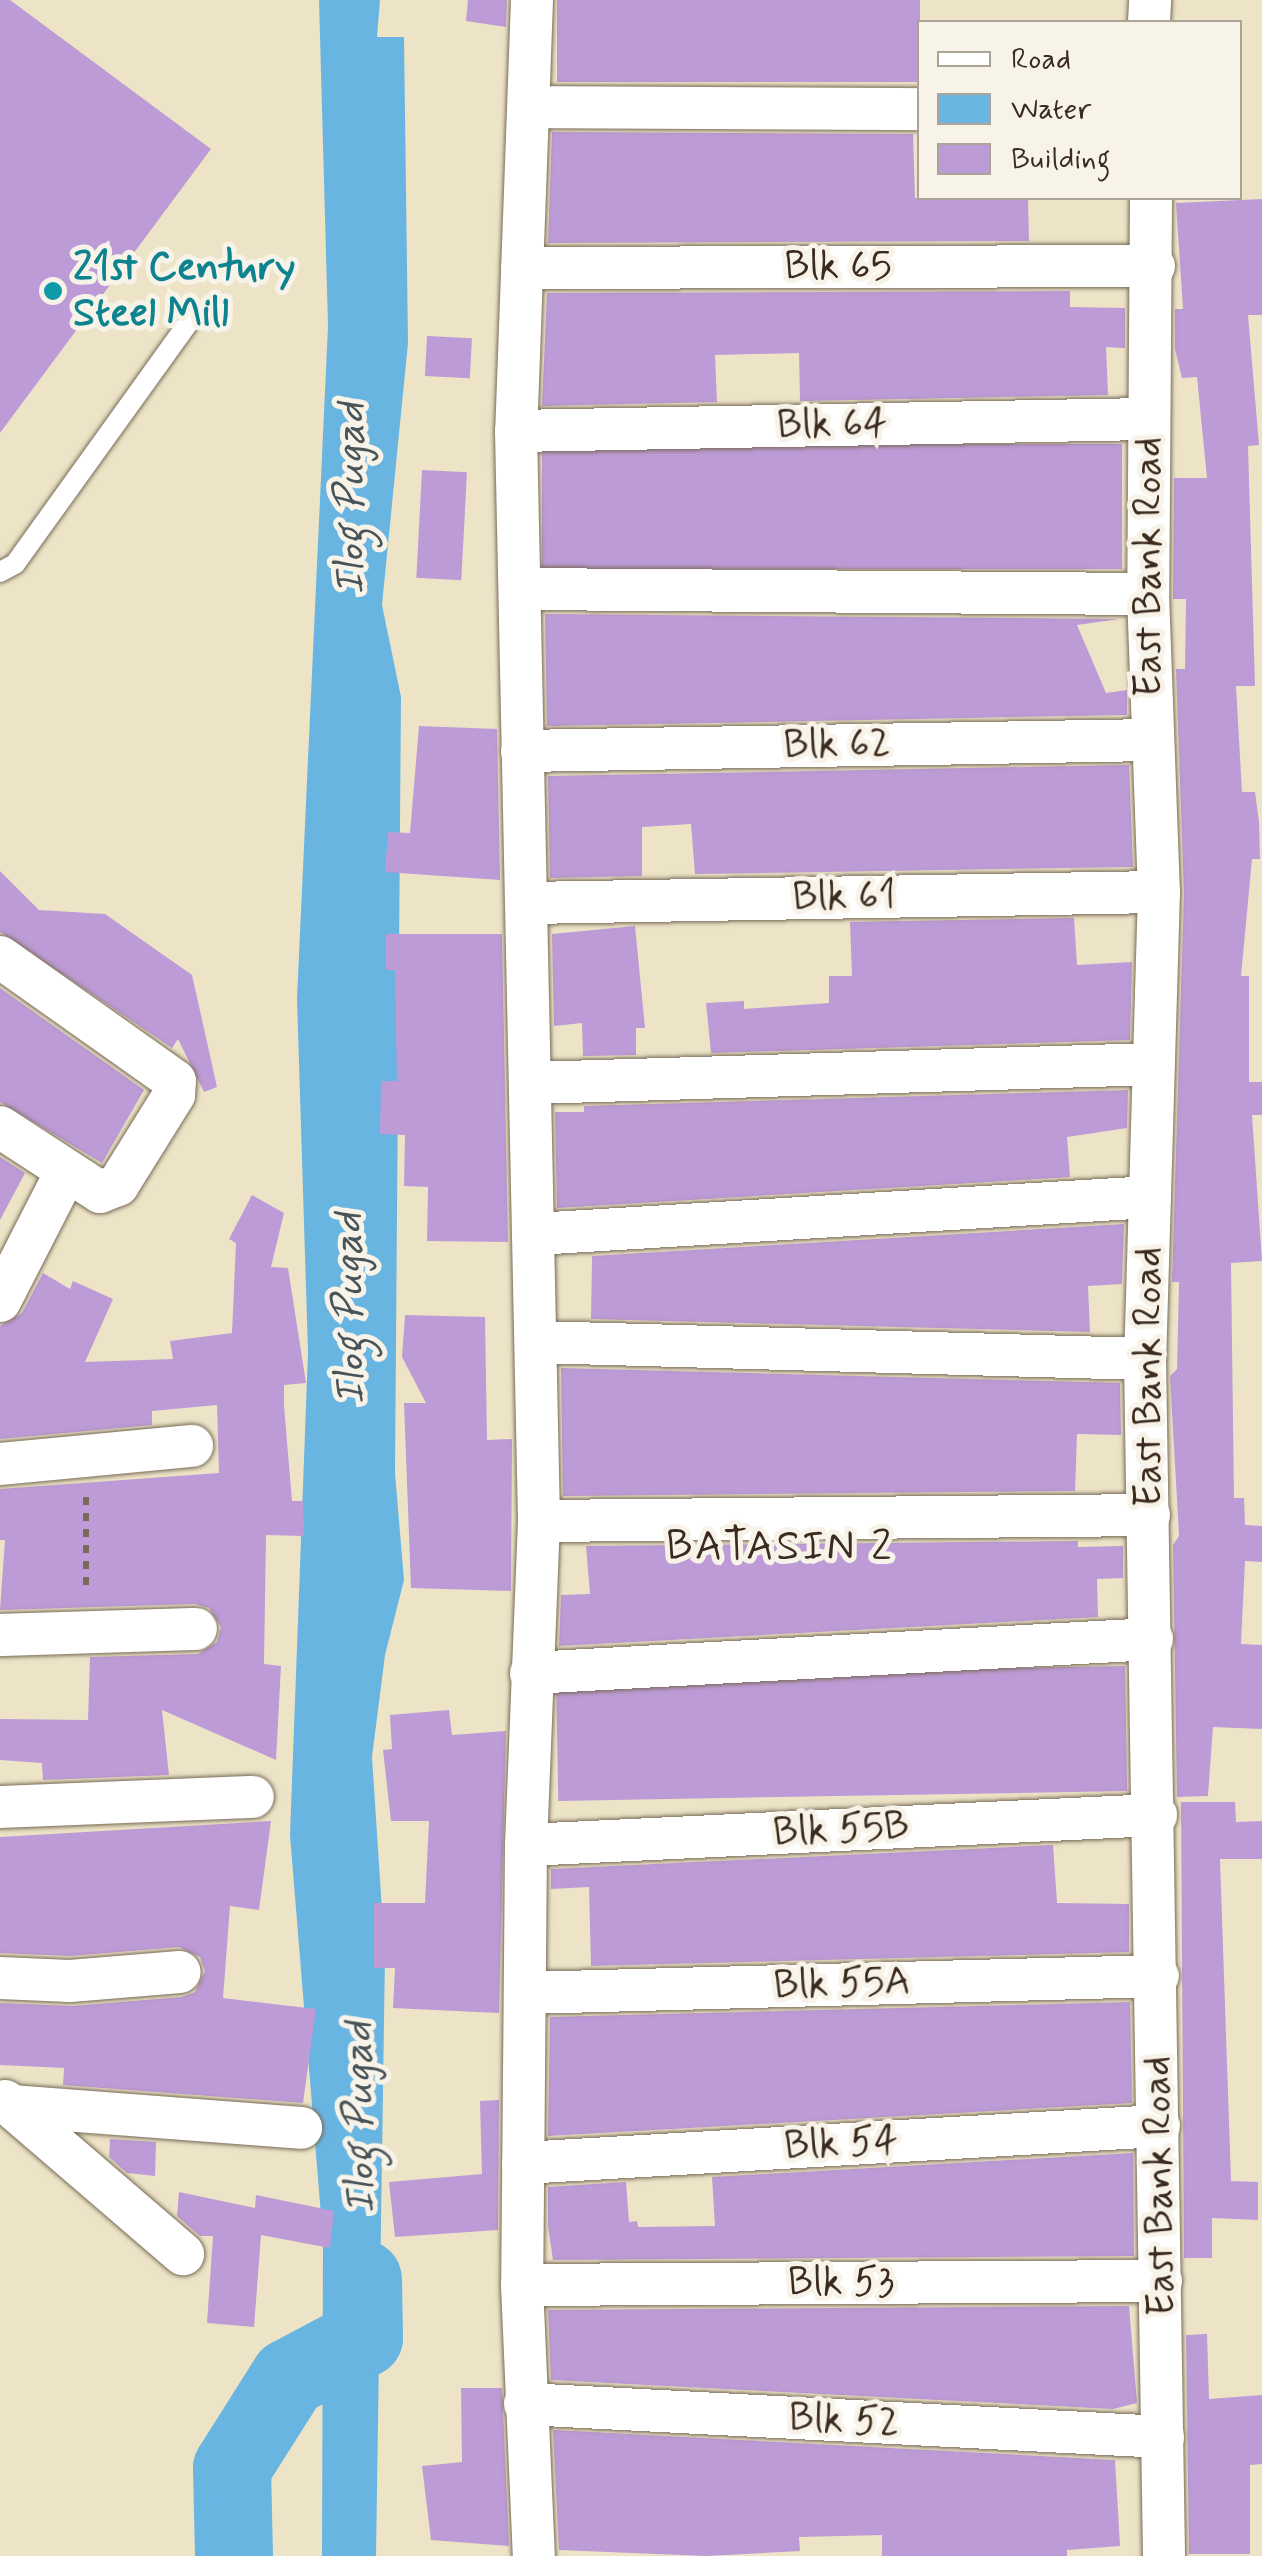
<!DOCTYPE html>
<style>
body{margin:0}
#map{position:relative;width:1262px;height:2556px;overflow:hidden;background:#ede4c7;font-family:Mynerve,sans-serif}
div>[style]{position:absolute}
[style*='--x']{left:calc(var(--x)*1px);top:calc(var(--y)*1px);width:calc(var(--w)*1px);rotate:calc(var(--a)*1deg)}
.water>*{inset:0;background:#69b5e2}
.river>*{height:78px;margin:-39px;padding:0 39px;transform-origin:39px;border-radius:39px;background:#69b5e2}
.building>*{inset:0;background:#bd9bd6;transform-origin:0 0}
.path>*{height:6px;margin-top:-3px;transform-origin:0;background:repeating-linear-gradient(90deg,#796b59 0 8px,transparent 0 16px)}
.roads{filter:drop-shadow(0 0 2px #796b59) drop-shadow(0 0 2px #796b59)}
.lane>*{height:20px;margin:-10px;padding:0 10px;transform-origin:10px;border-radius:10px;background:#fff}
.street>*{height:42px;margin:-21px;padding:0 21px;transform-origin:21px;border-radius:21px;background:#fff}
.dots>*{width:28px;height:28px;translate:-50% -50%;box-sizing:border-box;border:5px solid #f7f3e8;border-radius:50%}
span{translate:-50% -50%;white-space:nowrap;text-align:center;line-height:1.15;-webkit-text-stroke:10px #f7f3e8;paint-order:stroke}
.street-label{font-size:40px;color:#3b2a1e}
.culture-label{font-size:40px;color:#0d838f;font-weight:700}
.left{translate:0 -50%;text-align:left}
.water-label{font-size:42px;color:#495459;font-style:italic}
.neighbourhood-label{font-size:42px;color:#3b2a1e;letter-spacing:2.5px}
.legend{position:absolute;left:917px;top:20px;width:325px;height:180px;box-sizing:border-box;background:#f7f3e8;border:2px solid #aca397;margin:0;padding:12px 18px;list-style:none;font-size:30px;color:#3b2a1e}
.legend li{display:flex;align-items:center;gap:20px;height:50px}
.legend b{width:50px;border:2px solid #aca397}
</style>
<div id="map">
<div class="water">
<div style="clip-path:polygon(319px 0,380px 0,377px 37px,404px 37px,408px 343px,382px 605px,401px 697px,395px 1473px,404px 1580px,385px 1655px,372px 1757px,385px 1956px,376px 2556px,322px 2556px,323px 2240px,290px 1835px,308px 1352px,297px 998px,328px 326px)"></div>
</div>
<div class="river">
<div style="--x:234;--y:2556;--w:88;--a:-91.3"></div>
<div style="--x:232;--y:2468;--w:107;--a:-57.7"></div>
<div style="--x:289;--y:2378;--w:85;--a:-28.1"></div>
<div style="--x:364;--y:2338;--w:59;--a:-91"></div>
</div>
<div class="building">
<div style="clip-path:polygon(0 0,10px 0,211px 149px,0 433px)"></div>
<div style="clip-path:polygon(468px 0,507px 0,506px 27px,466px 21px)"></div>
<div style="left:557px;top:0;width:363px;height:82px"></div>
<div style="clip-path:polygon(552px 132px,913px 134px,915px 198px,1028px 198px,1029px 241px,548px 243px)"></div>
<div style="clip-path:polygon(1262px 199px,1262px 315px,1248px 315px,1259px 445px,1248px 446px,1255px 686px,1236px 686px,1242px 792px,1255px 792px,1259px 822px,1260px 859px,1252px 859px,1241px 976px,1249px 976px,1249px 1082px,1262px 1082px,1262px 1115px,1252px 1115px,1262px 1261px,1231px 1263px,1234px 1498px,1244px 1498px,1245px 1525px,1262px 1526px,1262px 1562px,1245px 1561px,1241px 1644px,1262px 1645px,1262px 1729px,1213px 1727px,1208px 1796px,1177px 1797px,1173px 1545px,1179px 1536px,1170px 1376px,1177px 1369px,1179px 1282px,1172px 1282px,1184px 893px,1176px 669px,1185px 669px,1186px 599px,1173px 599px,1174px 478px,1207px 478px,1197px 377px,1182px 378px,1175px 349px,1175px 309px,1183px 309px,1176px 203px)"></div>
<div style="clip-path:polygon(1070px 291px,1070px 307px,1125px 308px,1125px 348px,1106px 347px,1108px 395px,800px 401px,799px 353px,715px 355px,717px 402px,542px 406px,547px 293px)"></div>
<div style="left:427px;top:336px;width:45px;height:40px;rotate:3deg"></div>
<div style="left:1122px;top:444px;width:125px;height:580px;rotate:90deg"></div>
<div style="left:422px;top:470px;width:45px;height:108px;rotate:3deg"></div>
<div style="clip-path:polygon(545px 614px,1119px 619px,1077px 625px,1106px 693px,1127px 690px,1127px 715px,547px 726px)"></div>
<div style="clip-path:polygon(419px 726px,497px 729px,500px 880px,385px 872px,388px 832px,410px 833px)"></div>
<div style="clip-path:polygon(1129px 765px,1133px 867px,695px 874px,691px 824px,642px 827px,642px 876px,550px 878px,548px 776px)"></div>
<div style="clip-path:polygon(0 871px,39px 910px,105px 914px,192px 975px,217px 1087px,204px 1092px,178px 1039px,172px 1048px,0 932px)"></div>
<div style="clip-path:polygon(1074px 918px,1077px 965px,1132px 962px,1130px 1040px,711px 1053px,706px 1003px,744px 1001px,744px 1009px,829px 1003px,829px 976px,852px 976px,850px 922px)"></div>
<div style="clip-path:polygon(635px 926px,645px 1028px,636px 1028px,636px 1055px,583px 1056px,582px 1023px,554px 1026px,552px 934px)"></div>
<div style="clip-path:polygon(386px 934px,502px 934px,508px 1242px,427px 1241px,428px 1187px,404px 1186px,405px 1135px,380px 1134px,381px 1081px,397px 1081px,395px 970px,386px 970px)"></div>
<div style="clip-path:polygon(0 988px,144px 1090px,102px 1163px,0 1102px)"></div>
<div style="clip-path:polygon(1128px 1090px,1127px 1128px,1067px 1137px,1070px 1177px,557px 1208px,555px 1112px,584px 1112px,584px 1106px)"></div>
<div style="clip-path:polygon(0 1157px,25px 1173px,0 1220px)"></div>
<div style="clip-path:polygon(252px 1195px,284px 1213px,271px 1267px,288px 1268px,306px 1383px,284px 1385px,284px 1406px,292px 1501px,303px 1501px,304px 1536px,266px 1535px,264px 1664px,281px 1666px,276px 1760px,162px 1710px,169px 1775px,43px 1780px,42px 1763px,0 1760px,0 1719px,88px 1720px,90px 1657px,198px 1654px,217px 1642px,221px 1627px,209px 1608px,195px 1604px,0 1610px,5px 1540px,0 1540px,0 1489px,219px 1473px,217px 1405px,152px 1411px,152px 1425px,0 1439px,0 1326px,22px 1313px,43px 1273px,70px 1289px,73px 1281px,113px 1299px,85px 1362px,173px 1359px,170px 1341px,232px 1333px,236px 1243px,229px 1239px)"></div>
<div style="clip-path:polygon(1124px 1224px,1122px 1284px,1088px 1286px,1090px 1332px,591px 1319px,592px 1256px)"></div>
<div style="clip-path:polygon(405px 1315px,485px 1317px,487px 1440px,512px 1439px,511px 1591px,411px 1588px,404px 1403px,426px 1403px,402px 1357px)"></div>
<div style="clip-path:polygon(561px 1368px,1120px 1383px,1121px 1435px,1077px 1434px,1075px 1491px,563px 1496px)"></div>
<div style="clip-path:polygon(1078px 1541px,1078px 1547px,1123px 1546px,1123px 1578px,1097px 1579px,1098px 1617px,559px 1646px,561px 1595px,590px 1594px,586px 1546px)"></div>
<div style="left:1125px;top:1666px;width:125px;height:569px;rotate:89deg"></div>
<div style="clip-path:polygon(449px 1710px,452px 1735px,506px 1731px,499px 2013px,393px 2008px,395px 1968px,374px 1968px,374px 1903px,425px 1903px,429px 1821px,391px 1821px,383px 1750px,392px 1749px,390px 1715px)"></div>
<div style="clip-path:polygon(1181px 1802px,1235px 1802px,1236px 1822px,1262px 1821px,1262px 1859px,1220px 1859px,1231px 2181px,1258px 2182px,1258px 2220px,1212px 2218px,1212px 2258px,1184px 2258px)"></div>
<div style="clip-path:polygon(271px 1821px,259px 1910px,230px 1906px,223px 1998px,316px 2009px,303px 2103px,63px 2085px,64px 2068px,0 2065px,0 2003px,72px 2006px,182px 1997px,195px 1992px,205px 1971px,200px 1957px,179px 1947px,70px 1956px,0 1953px,0 1837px)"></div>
<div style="clip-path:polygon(1053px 1845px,1057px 1903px,1129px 1904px,1129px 1952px,591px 1966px,589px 1887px,551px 1889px,551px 1869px)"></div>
<div style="clip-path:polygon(1130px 2002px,1132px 2103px,548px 2136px,550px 2017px)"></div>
<div style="clip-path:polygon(499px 2100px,498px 2230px,395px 2237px,389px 2182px,482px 2174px,480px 2101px)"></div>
<div style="clip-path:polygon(110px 2139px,156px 2142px,155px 2176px,127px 2173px,109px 2157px)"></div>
<div style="clip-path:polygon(1133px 2153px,1134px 2256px,553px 2260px,548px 2226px,548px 2187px,626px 2182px,629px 2222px,637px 2221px,638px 2227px,715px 2226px,712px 2177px)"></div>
<div style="clip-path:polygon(179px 2192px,255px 2208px,256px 2195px,334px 2211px,330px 2248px,261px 2235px,254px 2327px,207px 2323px,213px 2236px,200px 2236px,177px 2216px)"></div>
<div style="clip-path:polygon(1129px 2306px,1137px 2403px,1113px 2409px,551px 2380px,548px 2310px)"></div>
<div style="clip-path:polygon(1207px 2334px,1209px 2399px,1262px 2395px,1262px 2464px,1250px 2465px,1250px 2554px,1189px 2554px,1186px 2335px)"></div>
<div style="clip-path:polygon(461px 2388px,502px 2388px,509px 2546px,431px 2540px,422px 2466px,462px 2462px)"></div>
<div style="clip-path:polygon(553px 2430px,1115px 2460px,1120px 2546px,1067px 2550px,1067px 2556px,882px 2556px,882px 2535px,799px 2537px,800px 2551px,706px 2556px,559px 2550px)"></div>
</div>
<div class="path">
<div style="--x:86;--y:1497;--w:92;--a:90"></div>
</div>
<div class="roads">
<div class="lane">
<div style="--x:0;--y:572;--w:17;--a:-28"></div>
<div style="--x:15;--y:564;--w:297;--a:-54.3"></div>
</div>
<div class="street">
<div style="--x:532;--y:0;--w:431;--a:92.1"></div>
<div style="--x:516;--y:431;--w:1090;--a:88.79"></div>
<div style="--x:539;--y:1521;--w:324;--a:92.3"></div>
<div style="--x:526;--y:1845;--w:440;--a:90.5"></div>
<div style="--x:522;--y:2285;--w:271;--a:87.5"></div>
<div style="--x:1149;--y:22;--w:22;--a:-87"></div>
<div style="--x:532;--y:107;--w:388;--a:0.3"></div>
<div style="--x:1151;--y:198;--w:396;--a:90.4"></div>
<div style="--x:1148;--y:594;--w:298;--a:87.9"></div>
<div style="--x:1159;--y:892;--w:467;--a:91.7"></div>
<div style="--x:1145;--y:1359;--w:1197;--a:89.09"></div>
<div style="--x:522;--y:268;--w:632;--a:-0.18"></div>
<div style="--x:516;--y:431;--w:632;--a:-1.09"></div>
<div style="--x:524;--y:589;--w:624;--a:0.46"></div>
<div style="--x:522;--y:751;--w:629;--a:-1"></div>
<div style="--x:528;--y:903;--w:631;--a:-1"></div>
<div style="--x:0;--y:957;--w:214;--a:35.3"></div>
<div style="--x:175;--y:1081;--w:14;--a:94"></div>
<div style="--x:174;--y:1095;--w:106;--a:121.9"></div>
<div style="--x:118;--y:1185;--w:19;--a:159"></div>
<div style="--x:100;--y:1192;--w:119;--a:-147"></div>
<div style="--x:533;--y:1083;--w:621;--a:-1.75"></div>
<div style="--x:535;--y:1234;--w:616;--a:-3.44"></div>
<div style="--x:0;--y:1301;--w:143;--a:-62.9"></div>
<div style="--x:536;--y:1342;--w:609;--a:1.6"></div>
<div style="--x:0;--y:1464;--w:193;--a:-5.4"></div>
<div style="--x:539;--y:1521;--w:610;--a:-0.56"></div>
<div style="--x:0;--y:1635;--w:196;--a:-1.8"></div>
<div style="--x:531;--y:1673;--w:622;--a:-3.13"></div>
<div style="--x:0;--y:1807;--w:253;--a:-2.3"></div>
<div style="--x:526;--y:1845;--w:631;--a:-2.73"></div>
<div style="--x:0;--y:1978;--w:70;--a:2.5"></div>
<div style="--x:70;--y:1981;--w:110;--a:-4.7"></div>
<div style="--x:526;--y:1993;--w:632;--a:-1.54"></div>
<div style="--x:5;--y:2101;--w:235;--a:40.7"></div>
<div style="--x:11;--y:2106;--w:291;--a:4.3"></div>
<div style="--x:523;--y:2163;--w:637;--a:-3.33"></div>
<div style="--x:522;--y:2285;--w:639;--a:-0.36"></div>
<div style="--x:525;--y:2404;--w:639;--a:2.96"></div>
</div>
</div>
<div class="dots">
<div style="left:53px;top:291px;background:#0f9aa8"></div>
</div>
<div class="street-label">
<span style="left:838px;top:267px">Blk 65</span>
<span style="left:832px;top:425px;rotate:-1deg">Blk 64</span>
<span style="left:1149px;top:567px;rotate:-90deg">East Bank Road</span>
<span style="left:837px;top:745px;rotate:-1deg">Blk 62</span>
<span style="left:844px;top:897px;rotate:-1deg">Blk 61</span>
<span style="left:1149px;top:1377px;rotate:-90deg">East Bank Road</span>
<span style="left:841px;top:1830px;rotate:-3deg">Blk 55B</span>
<span style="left:842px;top:1984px;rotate:-2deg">Blk 55A</span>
<span style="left:841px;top:2144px;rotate:-3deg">Blk 54</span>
<span style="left:1160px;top:2186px;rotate:-91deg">East Bank Road</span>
<span style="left:841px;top:2283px">Blk 53</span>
<span style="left:844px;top:2421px;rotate:3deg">Blk 52</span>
</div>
<div class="culture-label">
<span class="left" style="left:73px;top:291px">21st Century<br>Steel Mill</span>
</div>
<div class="water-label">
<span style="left:352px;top:499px;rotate:-90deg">Ilog Pugad</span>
<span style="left:351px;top:1309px;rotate:-91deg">Ilog Pugad</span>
<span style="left:361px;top:2118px;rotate:-91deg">Ilog Pugad</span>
</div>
<div class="neighbourhood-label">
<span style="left:780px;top:1548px">BATASIN 2</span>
</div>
<ul class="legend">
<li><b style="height:12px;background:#fff"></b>Road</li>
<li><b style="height:28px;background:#69b5e2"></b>Water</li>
<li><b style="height:28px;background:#bd9bd6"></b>Building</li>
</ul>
</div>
